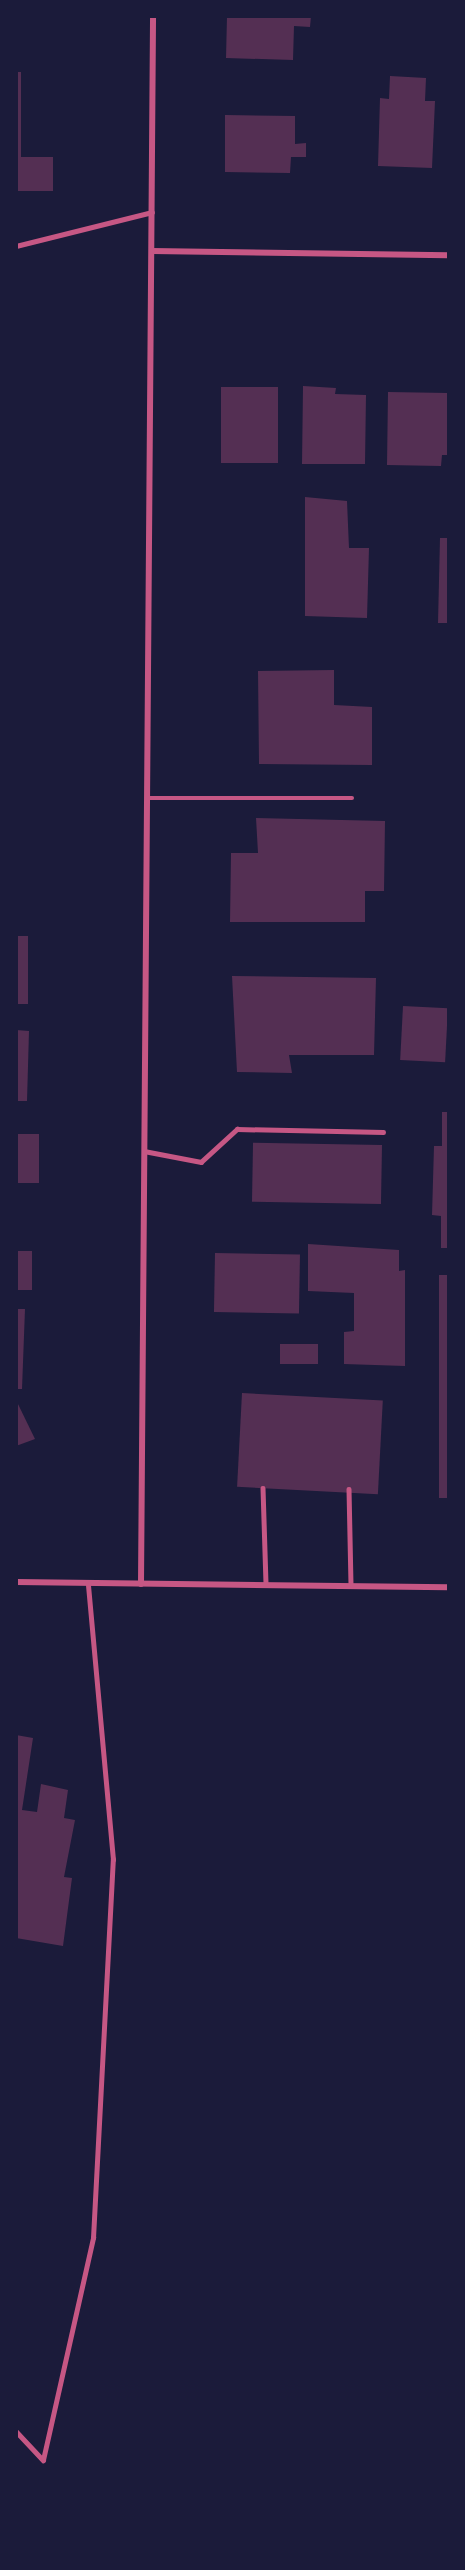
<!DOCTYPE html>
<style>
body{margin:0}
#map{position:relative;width:465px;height:2570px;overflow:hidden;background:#1b1b3a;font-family:"Space Grotesk",sans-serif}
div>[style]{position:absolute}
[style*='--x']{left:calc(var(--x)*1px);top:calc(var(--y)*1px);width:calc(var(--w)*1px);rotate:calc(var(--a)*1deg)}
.building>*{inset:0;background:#542f53;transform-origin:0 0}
.service>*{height:4.5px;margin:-2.25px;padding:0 2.25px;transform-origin:2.25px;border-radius:2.25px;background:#c65784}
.minor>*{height:6px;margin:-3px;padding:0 3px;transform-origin:3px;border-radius:3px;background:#c65784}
span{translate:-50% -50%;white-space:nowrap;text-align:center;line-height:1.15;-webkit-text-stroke:6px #1b1b3a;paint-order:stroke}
.frame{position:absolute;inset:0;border:18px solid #1b1b3a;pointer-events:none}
</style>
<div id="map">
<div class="building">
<div style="clip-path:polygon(227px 16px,311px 16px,310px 27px,294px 26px,293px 60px,226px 58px)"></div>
<div style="clip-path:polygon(16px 72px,21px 72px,21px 157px,53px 157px,53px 191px,16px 191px)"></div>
<div style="clip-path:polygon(390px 76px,426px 78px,425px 101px,435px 101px,432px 168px,378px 166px,380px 98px,389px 99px)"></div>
<div style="clip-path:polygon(225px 115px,295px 116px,295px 144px,306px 143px,306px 157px,291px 157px,290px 173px,225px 172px)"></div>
<div style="clip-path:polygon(303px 386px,336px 388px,335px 394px,366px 395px,365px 464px,302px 464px)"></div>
<div style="left:221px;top:387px;width:57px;height:76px"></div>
<div style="clip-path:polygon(388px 392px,448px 393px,448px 455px,442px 455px,441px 466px,387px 465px)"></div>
<div style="clip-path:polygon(305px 497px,347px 501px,349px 548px,369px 548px,367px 618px,305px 616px)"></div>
<div style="clip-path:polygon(440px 538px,448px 538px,448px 623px,438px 623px)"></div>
<div style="clip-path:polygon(334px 670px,334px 705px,372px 707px,372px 765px,259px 764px,258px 671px)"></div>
<div style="clip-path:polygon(256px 818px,385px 821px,384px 891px,365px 891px,365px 922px,230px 922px,231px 853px,258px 853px)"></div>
<div style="left:16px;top:936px;width:12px;height:68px"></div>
<div style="clip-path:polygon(232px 976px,376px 978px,374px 1055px,289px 1055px,292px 1073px,237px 1072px)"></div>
<div style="left:403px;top:1006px;width:45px;height:54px;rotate:3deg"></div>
<div style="clip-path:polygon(16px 1030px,29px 1031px,27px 1101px,16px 1101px)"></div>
<div style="clip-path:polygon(442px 1112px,448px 1112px,448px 1248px,441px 1248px,441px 1216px,432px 1215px,434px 1146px,442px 1146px)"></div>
<div style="left:16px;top:1134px;width:23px;height:49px"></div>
<div style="left:382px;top:1145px;width:59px;height:129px;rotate:91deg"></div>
<div style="clip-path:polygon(308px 1244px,399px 1250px,399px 1271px,405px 1270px,405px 1366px,344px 1364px,344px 1332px,354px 1331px,354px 1293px,308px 1291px)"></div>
<div style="left:16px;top:1251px;width:16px;height:39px"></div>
<div style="left:215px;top:1253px;width:85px;height:59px;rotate:1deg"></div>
<div style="left:439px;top:1275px;width:9px;height:223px"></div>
<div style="clip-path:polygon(16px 1309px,25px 1309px,22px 1389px,16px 1389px)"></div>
<div style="left:280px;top:1344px;width:38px;height:20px"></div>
<div style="left:242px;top:1393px;width:141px;height:94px;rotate:3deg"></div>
<div style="clip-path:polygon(16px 1400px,35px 1439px,16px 1446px)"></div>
<div style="clip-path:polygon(16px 1735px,33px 1738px,22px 1810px,37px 1812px,41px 1784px,68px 1790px,64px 1818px,75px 1820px,64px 1877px,72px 1878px,63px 1946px,16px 1938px)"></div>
</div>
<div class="service">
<div style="--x:16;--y:246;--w:140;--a:-14"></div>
<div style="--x:147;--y:798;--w:205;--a:0"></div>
<div style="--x:144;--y:1151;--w:58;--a:10.9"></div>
<div style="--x:201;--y:1162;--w:49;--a:-42.5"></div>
<div style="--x:237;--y:1129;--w:146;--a:1.2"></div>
<div style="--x:263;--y:1488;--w:97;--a:88.2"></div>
<div style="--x:349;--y:1489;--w:97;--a:88.8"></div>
<div style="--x:16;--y:2431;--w:40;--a:47"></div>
<div style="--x:43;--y:2460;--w:228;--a:-77.3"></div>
<div style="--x:93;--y:2238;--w:379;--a:-87"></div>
<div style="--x:113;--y:1860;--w:278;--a:-95.2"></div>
</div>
<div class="minor">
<div style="--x:152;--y:251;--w:296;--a:0.8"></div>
<div style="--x:16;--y:1582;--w:432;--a:0.7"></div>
<div style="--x:141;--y:1584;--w:1568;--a:-89.56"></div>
</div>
<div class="frame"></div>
</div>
